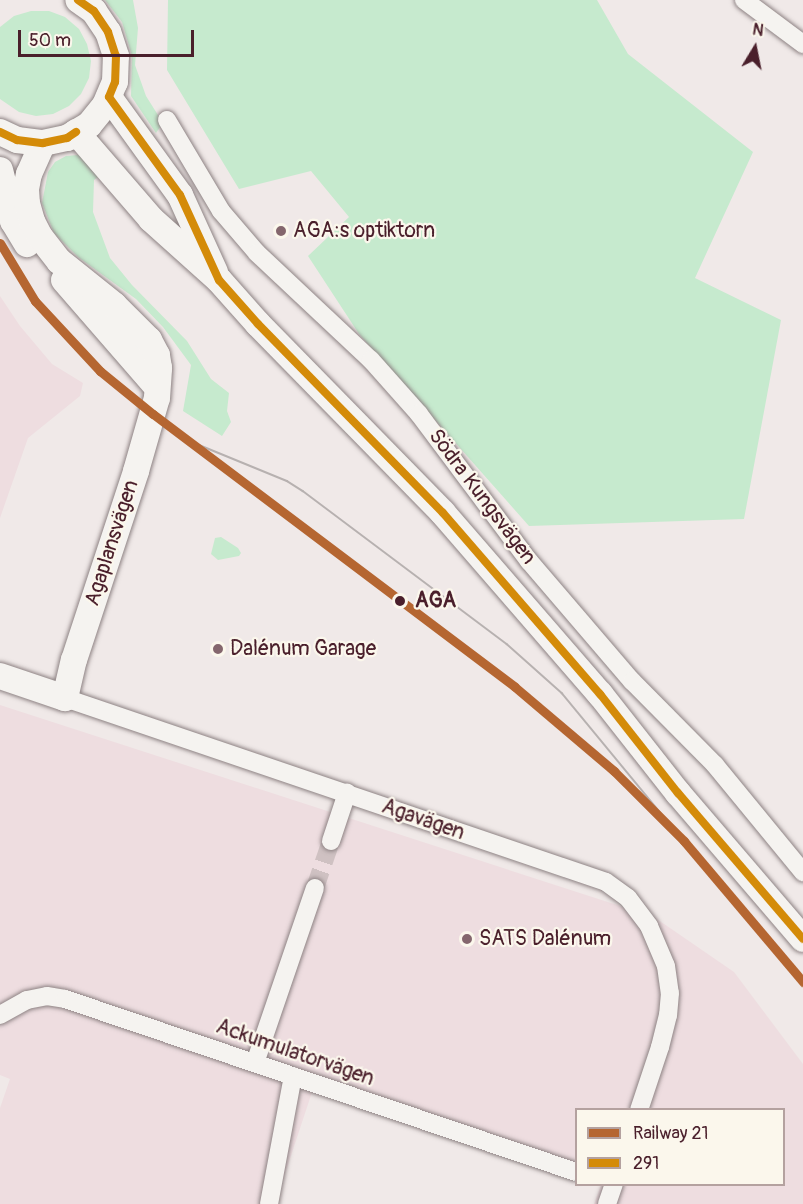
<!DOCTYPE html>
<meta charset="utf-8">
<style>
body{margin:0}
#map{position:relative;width:803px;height:1204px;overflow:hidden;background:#f0e9e8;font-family:Pangolin,sans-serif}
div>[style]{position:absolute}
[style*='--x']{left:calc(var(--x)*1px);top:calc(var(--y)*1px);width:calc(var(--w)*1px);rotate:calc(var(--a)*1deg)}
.built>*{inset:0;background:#eedde0}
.green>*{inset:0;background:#c6eace}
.street-tunnel>*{height:18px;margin-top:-9px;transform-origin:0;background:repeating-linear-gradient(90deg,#cfc1c2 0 18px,transparent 0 27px)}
.roads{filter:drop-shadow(0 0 2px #8d8283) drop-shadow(0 0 2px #8d8283)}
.street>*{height:18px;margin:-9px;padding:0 9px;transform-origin:9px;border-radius:9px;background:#f5f3f0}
.secondary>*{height:26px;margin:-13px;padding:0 13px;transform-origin:13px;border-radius:13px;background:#f5f3f0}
.tram>*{height:1.5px;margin:-0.75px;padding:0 0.75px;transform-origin:0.75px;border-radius:0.75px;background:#b7b1b0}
.bus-1>*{height:8px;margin:-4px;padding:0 4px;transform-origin:4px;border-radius:4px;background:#d48b09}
.rail-1>*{height:9px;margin:-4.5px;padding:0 4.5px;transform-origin:4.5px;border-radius:4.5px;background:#b56631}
.dots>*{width:16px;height:16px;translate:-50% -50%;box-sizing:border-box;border:3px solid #fbf7ec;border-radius:50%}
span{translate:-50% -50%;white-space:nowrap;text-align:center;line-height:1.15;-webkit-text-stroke:4.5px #fbf7ec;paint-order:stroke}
.poi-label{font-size:21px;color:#4a1f2b}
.left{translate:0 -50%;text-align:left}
.street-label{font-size:21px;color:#4a1f2b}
.stop-label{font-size:21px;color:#4a1f2b;font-weight:700}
.legend{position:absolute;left:575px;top:1108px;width:210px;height:78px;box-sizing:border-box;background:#fbf7ec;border:2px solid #b4a19f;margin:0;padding:8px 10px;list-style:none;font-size:18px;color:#4a1f2b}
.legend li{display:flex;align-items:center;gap:12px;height:30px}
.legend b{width:30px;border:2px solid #b4a19f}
.north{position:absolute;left:725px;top:18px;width:60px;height:60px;-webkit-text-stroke:4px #fbf7ec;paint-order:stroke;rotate:10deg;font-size:16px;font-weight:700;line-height:24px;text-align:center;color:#4a1f2b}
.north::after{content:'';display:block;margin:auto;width:21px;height:27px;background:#4a1f2b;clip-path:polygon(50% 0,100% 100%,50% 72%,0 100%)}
.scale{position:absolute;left:18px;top:30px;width:176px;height:27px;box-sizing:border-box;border:3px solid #4a1f2b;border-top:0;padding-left:8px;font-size:18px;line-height:21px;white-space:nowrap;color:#4a1f2b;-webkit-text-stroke:4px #fbf7ec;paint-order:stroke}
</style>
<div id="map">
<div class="built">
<div style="clip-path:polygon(0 296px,20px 326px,52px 364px,83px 383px,80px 396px,28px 438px,0 518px)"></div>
<div style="clip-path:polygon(0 705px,654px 917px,734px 972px,803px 1064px,803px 1204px,594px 1204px,601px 1185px,784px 1184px,784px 1110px,576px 1110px,576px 1165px,316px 1080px,275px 1204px,0 1204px,0 1108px,10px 1079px,0 1075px)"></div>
</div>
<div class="green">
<div style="clip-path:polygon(105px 0,133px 0,138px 28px,135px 65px,146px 96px,163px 123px,156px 133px,131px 96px,132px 56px,122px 22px)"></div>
<div style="clip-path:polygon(168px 0,597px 0,628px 54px,753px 152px,695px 278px,781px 320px,744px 519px,529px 526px,359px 334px,308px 256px,349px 217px,311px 171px,239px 189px,167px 70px)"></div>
<div style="clip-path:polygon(31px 11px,49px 11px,65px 17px,79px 29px,87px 44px,91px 61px,89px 78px,81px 94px,69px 106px,53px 114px,36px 116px,19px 112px,0 99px,0 27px,14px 16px)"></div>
<div style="clip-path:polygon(78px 155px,90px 161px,102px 174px,94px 180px,93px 212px,110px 258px,132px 285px,187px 341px,211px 379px,229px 393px,227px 411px,231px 422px,222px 436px,183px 411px,191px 365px,163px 327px,136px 299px,78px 257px,54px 233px,42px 203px,48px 172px,55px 162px,66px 156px)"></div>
<div style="clip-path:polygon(221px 537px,238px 548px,241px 553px,239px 556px,218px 560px,211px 554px,215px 538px)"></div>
</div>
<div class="street-tunnel">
<div style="--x:315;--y:888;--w:50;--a:-71.2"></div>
</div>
<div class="roads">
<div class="street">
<div style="--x:744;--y:0;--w:74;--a:36.7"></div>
<div style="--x:167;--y:120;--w:106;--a:59.3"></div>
<div style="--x:221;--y:211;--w:55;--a:49.4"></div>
<div style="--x:257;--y:253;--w:156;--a:43.2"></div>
<div style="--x:371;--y:360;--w:72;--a:48.4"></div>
<div style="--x:419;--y:414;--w:184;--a:53.2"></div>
<div style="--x:529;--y:561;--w:158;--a:49.4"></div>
<div style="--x:632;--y:681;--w:118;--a:45.3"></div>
<div style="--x:715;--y:765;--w:139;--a:50.6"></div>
<div style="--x:65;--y:698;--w:571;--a:18.78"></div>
<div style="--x:606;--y:882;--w:27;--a:36"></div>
<div style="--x:628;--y:898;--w:35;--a:53"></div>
<div style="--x:649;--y:926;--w:43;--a:67"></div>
<div style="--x:666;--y:966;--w:27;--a:82"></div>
<div style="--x:670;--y:993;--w:22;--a:95"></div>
<div style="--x:668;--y:1015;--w:33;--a:104"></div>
<div style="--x:660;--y:1047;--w:66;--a:108.4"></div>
<div style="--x:331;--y:841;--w:51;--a:-71.6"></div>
<div style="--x:0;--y:1015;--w:31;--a:-29"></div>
<div style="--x:27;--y:1000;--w:20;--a:-11"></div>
<div style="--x:47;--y:996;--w:18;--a:9"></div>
<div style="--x:65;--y:999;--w:539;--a:18.7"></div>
<div style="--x:255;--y:1063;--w:185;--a:-71.1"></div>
<div style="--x:269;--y:1204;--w:130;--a:-79.4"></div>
<div style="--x:607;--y:1204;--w:21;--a:-71"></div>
</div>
<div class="secondary">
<div style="--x:109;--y:97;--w:121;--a:54.1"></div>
<div style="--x:180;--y:195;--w:85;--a:65.6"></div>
<div style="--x:0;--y:132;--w:19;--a:25"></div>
<div style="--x:17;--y:140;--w:26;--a:7"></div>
<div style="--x:43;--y:143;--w:25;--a:-12"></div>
<div style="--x:67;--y:138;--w:26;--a:-31"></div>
<div style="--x:89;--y:125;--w:26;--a:-51"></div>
<div style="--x:105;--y:105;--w:25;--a:-67"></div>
<div style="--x:115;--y:82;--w:26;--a:-88"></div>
<div style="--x:116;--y:56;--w:25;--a:-108"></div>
<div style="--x:108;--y:32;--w:25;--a:-124"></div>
<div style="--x:94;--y:11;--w:19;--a:-145"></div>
<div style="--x:76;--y:132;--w:115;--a:49.2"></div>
<div style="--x:151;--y:219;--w:91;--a:41.9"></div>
<div style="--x:219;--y:280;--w:59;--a:48.4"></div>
<div style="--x:258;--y:324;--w:264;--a:45.6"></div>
<div style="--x:443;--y:513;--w:240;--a:49.1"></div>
<div style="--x:600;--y:694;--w:126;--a:51.8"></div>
<div style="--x:678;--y:793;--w:192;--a:49.4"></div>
<div style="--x:0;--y:170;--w:53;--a:75.7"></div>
<div style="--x:13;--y:221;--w:27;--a:59"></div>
<div style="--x:64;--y:280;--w:140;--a:49"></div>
<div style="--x:0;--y:676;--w:69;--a:18.7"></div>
<div style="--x:65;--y:698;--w:39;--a:-77"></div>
<div style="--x:74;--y:660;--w:199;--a:-71.8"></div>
<div style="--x:136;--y:471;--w:76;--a:-74"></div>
<div style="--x:157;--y:398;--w:30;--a:-86"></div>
<div style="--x:159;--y:368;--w:13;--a:-99"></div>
<div style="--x:157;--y:355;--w:17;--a:-118"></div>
<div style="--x:149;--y:340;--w:49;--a:-135"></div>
<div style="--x:114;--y:305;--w:70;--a:-141.3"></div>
<div style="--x:59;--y:261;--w:31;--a:-128"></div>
<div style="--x:40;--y:237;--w:18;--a:-117"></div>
<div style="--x:32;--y:221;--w:18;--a:-106"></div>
<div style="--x:27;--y:204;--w:15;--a:-94"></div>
<div style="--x:26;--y:189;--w:15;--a:-79"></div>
<div style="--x:29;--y:174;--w:34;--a:-66"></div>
</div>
</div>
<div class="tram">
<div style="--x:192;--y:442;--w:103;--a:22.3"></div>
<div style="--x:287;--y:481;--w:19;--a:32"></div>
<div style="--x:303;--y:491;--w:255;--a:36.9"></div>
<div style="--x:507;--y:644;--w:74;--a:41.7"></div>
<div style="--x:562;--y:693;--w:192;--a:50.5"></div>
</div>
<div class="bus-1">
<div style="--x:78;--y:0;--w:19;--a:35"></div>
<div style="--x:94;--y:11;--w:25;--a:56"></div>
<div style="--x:108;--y:32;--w:25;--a:72"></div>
<div style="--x:116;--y:56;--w:26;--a:92"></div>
<div style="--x:115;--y:82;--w:16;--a:112"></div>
<div style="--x:109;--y:97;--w:121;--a:54.1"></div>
<div style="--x:180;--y:195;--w:94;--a:65.4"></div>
<div style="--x:219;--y:280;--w:59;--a:48.4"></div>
<div style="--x:258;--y:324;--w:264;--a:45.6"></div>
<div style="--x:443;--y:513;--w:240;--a:49.1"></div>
<div style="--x:600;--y:694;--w:126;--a:51.8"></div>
<div style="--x:678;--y:793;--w:192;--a:49.4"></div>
<div style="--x:0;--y:132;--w:19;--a:25"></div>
<div style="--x:17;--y:140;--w:26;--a:7"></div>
<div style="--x:43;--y:143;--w:25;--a:-12"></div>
<div style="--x:67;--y:138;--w:11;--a:-34"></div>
</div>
<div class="rail-1">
<div style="--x:0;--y:243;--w:68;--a:58.9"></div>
<div style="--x:35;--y:301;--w:96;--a:47.1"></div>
<div style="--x:100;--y:371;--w:68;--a:39.1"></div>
<div style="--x:153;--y:414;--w:453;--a:37"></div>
<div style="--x:515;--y:687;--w:130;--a:40.3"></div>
<div style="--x:614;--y:771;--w:99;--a:45"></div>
<div style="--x:684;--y:841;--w:185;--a:49.8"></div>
</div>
<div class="dots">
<div style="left:281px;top:231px;background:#84666d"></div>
<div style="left:400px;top:601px;background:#4a1f2b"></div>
<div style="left:218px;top:649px;background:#84666d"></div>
<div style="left:467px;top:939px;background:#84666d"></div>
</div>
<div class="poi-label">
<span class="left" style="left:293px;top:231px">AGA:s optiktorn</span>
<span class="left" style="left:230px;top:649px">Dalénum Garage</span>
<span class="left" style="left:479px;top:939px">SATS Dalénum</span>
</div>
<div class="street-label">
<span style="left:482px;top:497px;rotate:53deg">Södra Kungsvägen</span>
<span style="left:112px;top:543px;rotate:-72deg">Agaplansvägen</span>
<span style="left:423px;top:820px;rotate:19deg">Agavägen</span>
<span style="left:295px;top:1053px;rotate:19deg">Ackumulatorvägen</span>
</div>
<div class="stop-label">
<span class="left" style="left:415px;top:601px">AGA</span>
</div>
<ul class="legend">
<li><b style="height:8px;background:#b56631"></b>Railway 21</li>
<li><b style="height:8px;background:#d48b09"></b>291</li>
</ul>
<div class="north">N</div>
<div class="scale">50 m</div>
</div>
